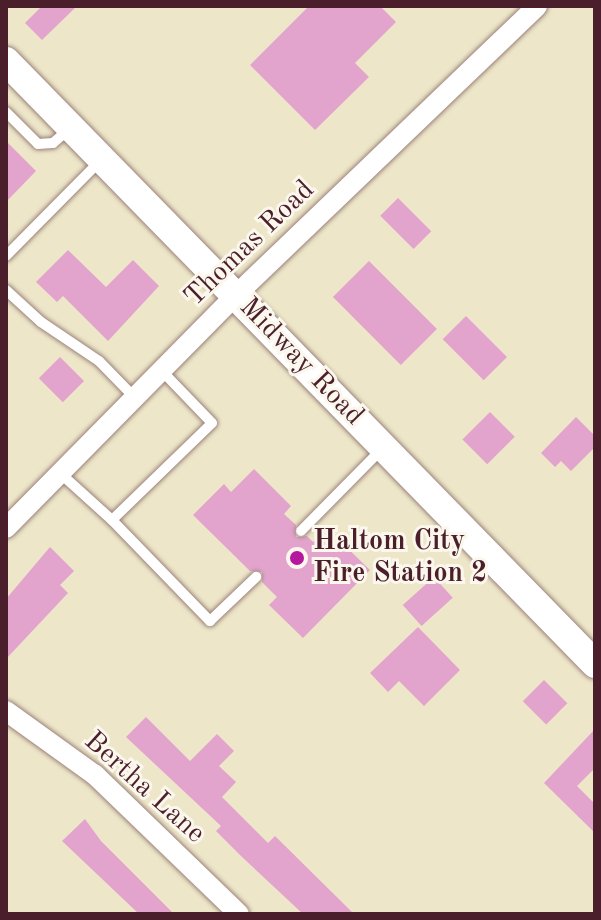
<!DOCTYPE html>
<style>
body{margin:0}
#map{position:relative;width:601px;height:920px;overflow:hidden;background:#ede6c9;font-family:"Old Standard TT",serif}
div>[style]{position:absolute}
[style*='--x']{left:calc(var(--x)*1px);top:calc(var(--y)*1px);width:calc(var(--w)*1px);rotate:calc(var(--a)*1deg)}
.building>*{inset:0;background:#e2a4cd;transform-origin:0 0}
.roads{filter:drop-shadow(0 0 2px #9c827a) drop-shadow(0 0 2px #9c827a)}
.service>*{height:10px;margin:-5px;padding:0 5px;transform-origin:5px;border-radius:5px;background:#fff}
.minor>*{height:20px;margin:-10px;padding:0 10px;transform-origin:10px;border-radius:10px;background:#fff}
.secondary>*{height:28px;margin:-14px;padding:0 14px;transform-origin:14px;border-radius:14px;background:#fff}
.dots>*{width:22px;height:22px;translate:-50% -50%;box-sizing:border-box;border:4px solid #fbf7ec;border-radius:50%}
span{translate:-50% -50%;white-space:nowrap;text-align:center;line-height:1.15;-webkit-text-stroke:6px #fbf7ec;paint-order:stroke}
.street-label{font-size:28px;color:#4a1f2b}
.poi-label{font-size:28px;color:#4a1f2b;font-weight:700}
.left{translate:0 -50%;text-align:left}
.frame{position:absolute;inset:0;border:8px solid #4a1f2b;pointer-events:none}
</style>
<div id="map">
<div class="building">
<div style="clip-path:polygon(42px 6px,77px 6px,42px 40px,25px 23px)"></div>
<div style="clip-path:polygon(309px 6px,380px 6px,396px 22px,355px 63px,369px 77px,315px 130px,250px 65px)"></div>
<div style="clip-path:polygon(6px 141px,36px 171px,6px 202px)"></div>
<div style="left:398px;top:198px;width:47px;height:25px;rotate:45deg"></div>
<div style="clip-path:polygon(68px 250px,106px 287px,133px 260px,159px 286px,108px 341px,63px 296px,57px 302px,36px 282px)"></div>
<div style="left:369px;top:261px;width:96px;height:51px;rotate:45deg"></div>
<div style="left:466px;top:316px;width:58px;height:33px;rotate:45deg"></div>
<div style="left:60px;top:357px;width:34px;height:30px;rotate:45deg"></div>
<div style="left:490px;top:412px;width:35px;height:39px;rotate:45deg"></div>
<div style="clip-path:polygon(576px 417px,595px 436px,595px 447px,571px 471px,561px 461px,555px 467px,541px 453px)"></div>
<div style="clip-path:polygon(254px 469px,291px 506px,284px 514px,296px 525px,296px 537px,307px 536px,313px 542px,321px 535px,333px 546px,339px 540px,370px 570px,303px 638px,269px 605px,277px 597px,262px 582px,262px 572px,250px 571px,193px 515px,224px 484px,231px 492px)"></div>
<div style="clip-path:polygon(50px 547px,74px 571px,60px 585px,68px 593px,6px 659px,6px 599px)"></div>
<div style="left:434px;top:577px;width:28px;height:42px;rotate:48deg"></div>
<div style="clip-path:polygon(418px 627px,460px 670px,424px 706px,399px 681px,388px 692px,370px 673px)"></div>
<div style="left:544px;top:680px;width:33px;height:30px;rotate:45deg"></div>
<div style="clip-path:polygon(146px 717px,190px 761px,217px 734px,234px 751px,219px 766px,236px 782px,222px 797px,268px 843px,275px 836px,354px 914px,303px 914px,241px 856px,216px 831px,221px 826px,126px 737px)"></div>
<div style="clip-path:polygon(595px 729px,595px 768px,577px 786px,595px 804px,595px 833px,544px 783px)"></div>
<div style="clip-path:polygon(85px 819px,101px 841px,174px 914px,139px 914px,62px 841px)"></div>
</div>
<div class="roads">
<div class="service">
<div style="--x:6;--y:112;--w:45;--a:45"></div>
<div style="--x:38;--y:144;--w:15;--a:-4"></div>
<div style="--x:53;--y:143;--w:21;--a:-41"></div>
<div style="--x:6;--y:256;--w:135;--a:-45.3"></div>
<div style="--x:6;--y:290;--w:47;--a:42.4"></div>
<div style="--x:41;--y:322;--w:70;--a:33.9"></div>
<div style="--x:99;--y:361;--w:52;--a:45.8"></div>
<div style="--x:60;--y:473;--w:70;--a:42.1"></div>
<div style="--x:112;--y:520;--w:139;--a:-44.1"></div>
<div style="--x:212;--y:423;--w:72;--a:-133.9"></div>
<div style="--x:112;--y:520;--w:141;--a:45.9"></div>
<div style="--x:210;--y:621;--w:64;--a:-43.7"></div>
<div style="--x:301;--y:531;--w:114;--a:-45.4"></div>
</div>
<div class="minor">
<div style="--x:6;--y:528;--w:327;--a:-45.4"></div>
<div style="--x:236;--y:295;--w:417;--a:-43.8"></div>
<div style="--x:6;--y:711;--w:110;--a:35.7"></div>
<div style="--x:95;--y:775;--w:200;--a:44"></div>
</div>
<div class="secondary">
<div style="--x:6;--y:61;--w:843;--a:45.67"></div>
</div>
</div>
<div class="dots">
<div style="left:297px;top:558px;background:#b5179e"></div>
</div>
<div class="street-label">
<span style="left:250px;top:244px;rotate:-44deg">Thomas Road</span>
<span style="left:301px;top:362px;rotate:46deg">Midway Road</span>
<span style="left:144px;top:788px;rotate:42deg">Bertha Lane</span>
</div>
<div class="poi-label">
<span class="left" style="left:313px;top:558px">Haltom City<br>Fire Station 2</span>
</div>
<div class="frame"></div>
</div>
